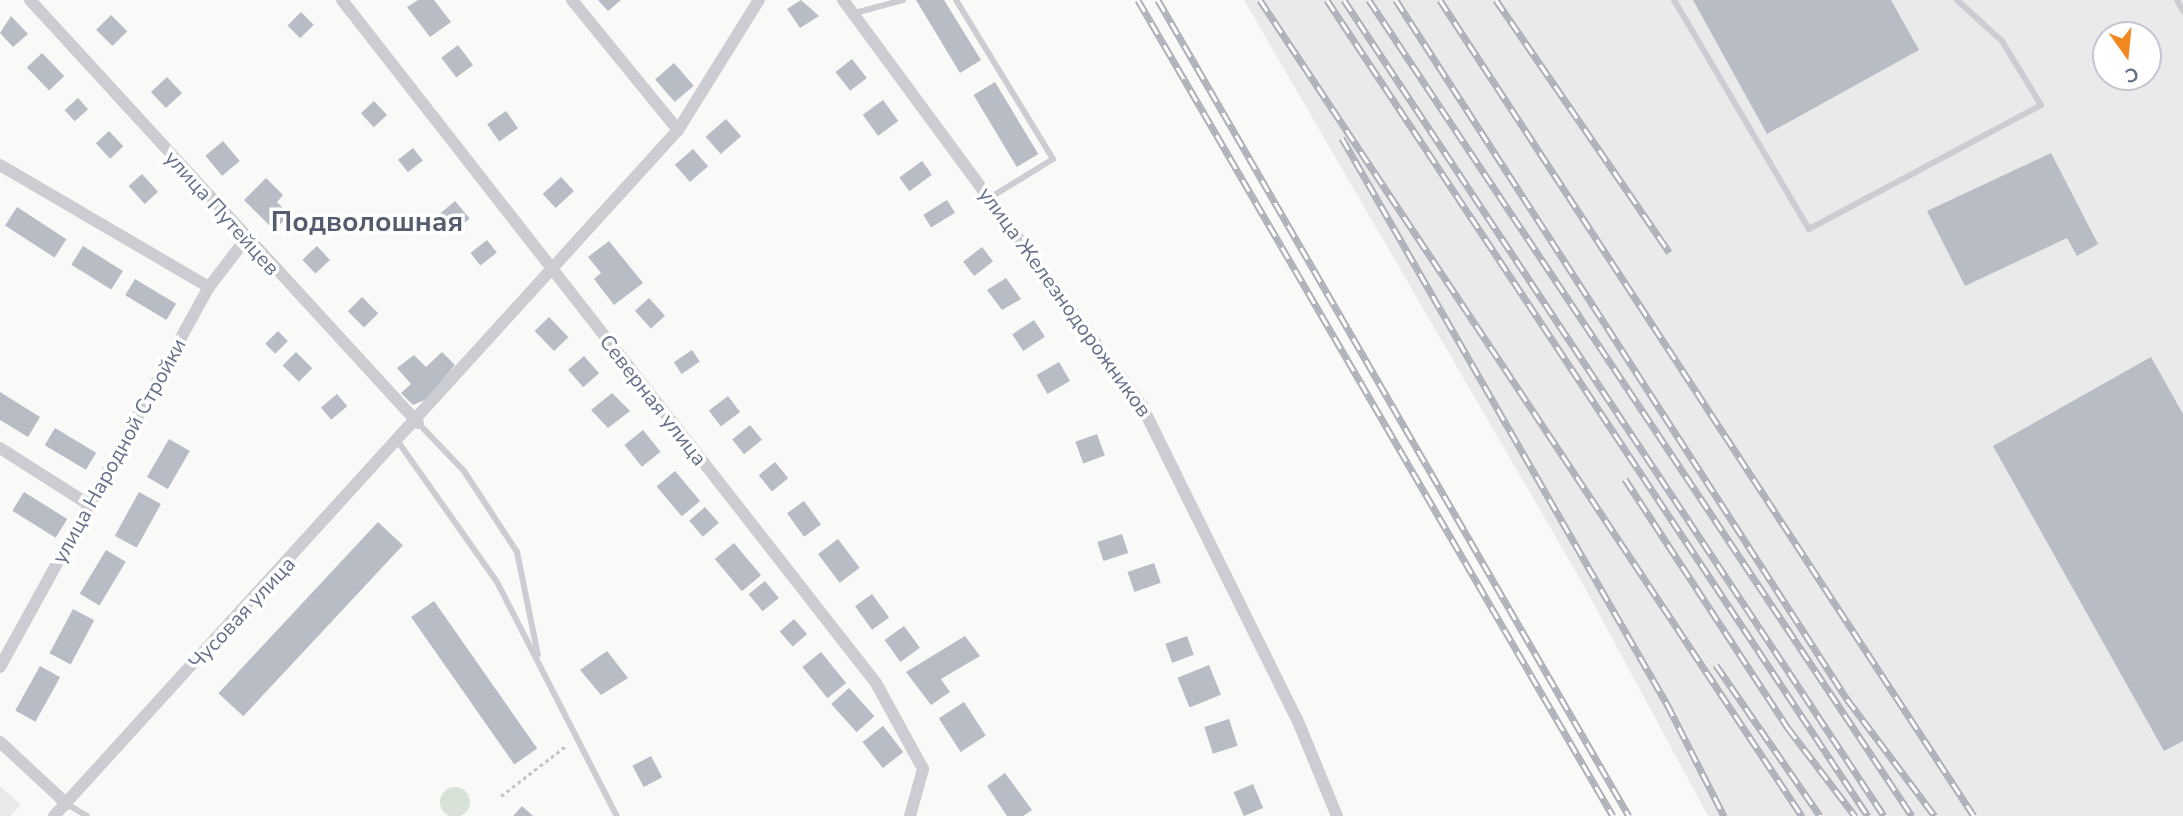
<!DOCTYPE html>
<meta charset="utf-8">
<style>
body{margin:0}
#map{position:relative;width:2183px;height:816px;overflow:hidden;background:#f9f9f7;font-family:"Nunito Sans",sans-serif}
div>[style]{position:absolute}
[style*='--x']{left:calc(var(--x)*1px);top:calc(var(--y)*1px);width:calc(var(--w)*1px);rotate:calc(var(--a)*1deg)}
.built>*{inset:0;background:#eaeaea}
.green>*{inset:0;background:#d9e2d7}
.round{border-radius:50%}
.building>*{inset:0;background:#b8bcc5;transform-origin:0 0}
.path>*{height:2.5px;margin-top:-1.25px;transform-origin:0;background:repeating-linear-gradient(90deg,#c2c4c7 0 3.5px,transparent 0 7px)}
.service>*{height:6px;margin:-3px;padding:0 3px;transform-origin:3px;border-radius:3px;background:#cccdd2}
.minor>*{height:12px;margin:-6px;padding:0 6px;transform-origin:6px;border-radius:6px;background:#cccdd2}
.rail>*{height:7px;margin-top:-3.5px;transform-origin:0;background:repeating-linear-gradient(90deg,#fff 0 13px,#adb0b8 0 26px);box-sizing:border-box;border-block:2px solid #adb0b8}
span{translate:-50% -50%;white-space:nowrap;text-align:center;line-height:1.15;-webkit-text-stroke:7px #fff;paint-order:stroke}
.street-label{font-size:21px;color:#66708a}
.district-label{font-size:28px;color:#545c6e;font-weight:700}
.north{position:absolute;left:2092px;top:21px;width:70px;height:70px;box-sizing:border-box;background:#fff;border:2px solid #c2c6d0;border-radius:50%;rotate:165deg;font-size:19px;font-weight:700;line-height:28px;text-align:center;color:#66708a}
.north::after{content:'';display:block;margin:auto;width:24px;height:32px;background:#f1881f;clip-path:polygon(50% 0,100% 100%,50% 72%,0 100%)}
</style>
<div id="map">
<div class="built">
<div style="clip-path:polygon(evenodd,1244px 0,2183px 0,2183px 816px,1708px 816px,1583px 584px,1244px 0,2106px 35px,2148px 35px,2148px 77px,2106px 77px,2106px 35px)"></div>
<div style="clip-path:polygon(0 786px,21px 805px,10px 816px,0 816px)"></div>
</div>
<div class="green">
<div class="round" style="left:440px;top:787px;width:30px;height:30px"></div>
</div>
<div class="building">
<div style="clip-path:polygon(418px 0,434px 0,451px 22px,430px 37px,407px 7px)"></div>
<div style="clip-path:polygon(598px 0,621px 0,608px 11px)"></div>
<div style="clip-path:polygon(801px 0,819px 16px,800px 28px,787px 9px)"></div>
<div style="clip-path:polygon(916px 0,944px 0,981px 60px,960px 73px)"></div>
<div style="clip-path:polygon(1693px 0,1891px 0,1919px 50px,1767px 134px)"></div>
<div style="left:301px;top:12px;width:18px;height:19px;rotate:45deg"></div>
<div style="left:111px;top:15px;width:23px;height:21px;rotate:45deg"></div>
<div style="clip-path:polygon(11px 16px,28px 34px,13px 47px,0 33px)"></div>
<div style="left:458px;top:45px;width:25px;height:21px;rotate:53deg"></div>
<div style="left:42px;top:53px;width:32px;height:21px;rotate:46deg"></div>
<div style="left:852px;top:59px;width:24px;height:21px;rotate:52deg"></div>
<div style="left:674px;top:63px;width:30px;height:25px;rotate:49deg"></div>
<div style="left:167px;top:77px;width:22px;height:22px;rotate:47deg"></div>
<div style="left:995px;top:82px;width:84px;height:25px;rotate:59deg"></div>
<div style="left:78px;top:98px;width:15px;height:18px;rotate:48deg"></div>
<div style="left:883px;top:100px;width:26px;height:25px;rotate:54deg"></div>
<div style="left:374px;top:101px;width:19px;height:18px;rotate:47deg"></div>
<div style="left:506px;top:111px;width:21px;height:23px;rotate:55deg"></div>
<div style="left:726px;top:119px;width:23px;height:27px;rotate:49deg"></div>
<div style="left:109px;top:131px;width:21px;height:18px;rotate:47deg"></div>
<div style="left:223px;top:141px;width:26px;height:23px;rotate:50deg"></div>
<div style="left:413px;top:148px;width:16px;height:19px;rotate:52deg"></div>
<div style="left:693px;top:149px;width:23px;height:24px;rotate:49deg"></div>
<div style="clip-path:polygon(2051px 153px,2098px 244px,2077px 256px,2067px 238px,1965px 286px,1927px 211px)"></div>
<div style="left:922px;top:161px;width:17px;height:28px;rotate:54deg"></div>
<div style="left:142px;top:174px;width:24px;height:18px;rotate:48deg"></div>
<div style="left:561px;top:177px;width:19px;height:25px;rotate:47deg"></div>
<div style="clip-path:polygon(266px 178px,283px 195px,277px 202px,290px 215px,274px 230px,244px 200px)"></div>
<div style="left:947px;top:200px;width:15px;height:28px;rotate:58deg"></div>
<div style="left:455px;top:201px;width:23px;height:21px;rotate:50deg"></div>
<div style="left:17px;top:207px;width:59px;height:22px;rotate:33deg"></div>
<div style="left:487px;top:240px;width:16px;height:21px;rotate:52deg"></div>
<div style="clip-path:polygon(609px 241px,643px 283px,614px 305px,594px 279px,601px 273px,588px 257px)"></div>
<div style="left:83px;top:246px;width:47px;height:22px;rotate:32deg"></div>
<div style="left:317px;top:246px;width:19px;height:20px;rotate:47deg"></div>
<div style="left:982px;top:247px;width:18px;height:24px;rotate:52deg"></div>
<div style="clip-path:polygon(1006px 278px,1021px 299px,1002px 310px,987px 290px)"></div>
<div style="left:135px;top:279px;width:48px;height:19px;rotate:31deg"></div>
<div style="left:362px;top:297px;width:23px;height:20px;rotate:45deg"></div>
<div style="left:649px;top:298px;width:24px;height:19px;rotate:48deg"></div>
<div style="left:549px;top:317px;width:28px;height:20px;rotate:46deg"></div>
<div style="left:1034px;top:320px;width:20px;height:26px;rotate:57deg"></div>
<div style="left:278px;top:331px;width:14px;height:18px;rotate:45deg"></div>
<div style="left:692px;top:350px;width:14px;height:22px;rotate:56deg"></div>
<div style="left:296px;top:352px;width:23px;height:19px;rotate:45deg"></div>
<div style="clip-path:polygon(442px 352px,455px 365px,427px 399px,413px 405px,401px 393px,411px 384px,397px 368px,414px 355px,426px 367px)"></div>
<div style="left:584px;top:356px;width:23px;height:21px;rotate:49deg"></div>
<div style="clip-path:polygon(2151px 357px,2183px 414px,2183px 741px,2164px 751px,1993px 446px)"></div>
<div style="left:1059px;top:362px;width:22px;height:26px;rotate:60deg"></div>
<div style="clip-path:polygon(0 392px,40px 417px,28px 437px,0 420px)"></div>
<div style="clip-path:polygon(612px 393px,630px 411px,608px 428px,591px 410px)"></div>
<div style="left:337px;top:394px;width:16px;height:21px;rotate:50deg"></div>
<div style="left:728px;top:396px;width:20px;height:24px;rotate:53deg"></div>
<div style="left:750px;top:425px;width:19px;height:23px;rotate:51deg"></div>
<div style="left:55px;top:428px;width:48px;height:20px;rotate:31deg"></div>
<div style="left:643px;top:430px;width:28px;height:24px;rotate:51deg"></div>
<div style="left:1097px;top:434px;width:23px;height:23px;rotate:70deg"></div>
<div style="left:169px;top:439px;width:24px;height:44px;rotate:30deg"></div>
<div style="left:775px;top:462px;width:21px;height:21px;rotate:51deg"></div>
<div style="left:675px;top:471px;width:39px;height:24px;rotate:50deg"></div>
<div style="left:24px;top:492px;width:51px;height:22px;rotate:32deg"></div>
<div style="left:139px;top:492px;width:25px;height:50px;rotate:29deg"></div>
<div style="left:804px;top:501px;width:29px;height:21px;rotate:54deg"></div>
<div style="left:705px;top:507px;width:21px;height:21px;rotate:49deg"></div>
<div style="left:378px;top:522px;width:34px;height:234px;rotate:43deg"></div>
<div style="left:1122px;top:534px;width:20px;height:26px;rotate:72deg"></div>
<div style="left:838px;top:539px;width:36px;height:25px;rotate:53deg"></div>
<div style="left:734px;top:543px;width:42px;height:25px;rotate:50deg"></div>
<div style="left:106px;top:550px;width:23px;height:51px;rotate:31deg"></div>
<div style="left:1154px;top:563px;width:21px;height:28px;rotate:71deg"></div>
<div style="left:765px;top:581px;width:22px;height:21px;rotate:51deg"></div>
<div style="left:872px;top:594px;width:29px;height:21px;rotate:54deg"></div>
<div style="left:434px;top:601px;width:180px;height:28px;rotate:55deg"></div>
<div style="left:73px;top:609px;width:24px;height:50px;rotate:28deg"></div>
<div style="left:794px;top:619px;width:20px;height:19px;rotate:49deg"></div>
<div style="left:904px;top:626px;width:27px;height:24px;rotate:54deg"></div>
<div style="clip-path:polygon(965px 636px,980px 656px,941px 679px,950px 692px,931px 705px,906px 672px)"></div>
<div style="left:1187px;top:636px;width:20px;height:23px;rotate:70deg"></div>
<div style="clip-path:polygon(607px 651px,628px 678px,601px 695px,580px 670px)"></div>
<div style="left:821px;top:652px;width:40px;height:24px;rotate:51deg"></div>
<div style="left:1209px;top:665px;width:32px;height:34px;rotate:68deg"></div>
<div style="left:40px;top:666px;width:23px;height:51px;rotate:29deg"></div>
<div style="left:849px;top:688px;width:38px;height:24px;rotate:48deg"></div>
<div style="left:964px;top:702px;width:40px;height:30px;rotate:57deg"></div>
<div style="left:1229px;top:719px;width:28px;height:26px;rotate:72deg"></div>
<div style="left:883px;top:726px;width:33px;height:26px;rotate:52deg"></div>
<div style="left:651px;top:756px;width:24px;height:21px;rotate:62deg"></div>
<div style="clip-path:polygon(1005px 773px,1032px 810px,1023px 816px,1007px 816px,987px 786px)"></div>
<div style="left:1253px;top:784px;width:26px;height:21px;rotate:67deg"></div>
<div style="clip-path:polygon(522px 806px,533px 816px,513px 816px)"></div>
</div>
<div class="path">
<div style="--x:501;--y:796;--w:83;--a:-37.7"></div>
</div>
<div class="service">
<div style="--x:956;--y:0;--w:186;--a:58.6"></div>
<div style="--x:1053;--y:159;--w:73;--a:148.5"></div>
<div style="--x:1674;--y:0;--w:266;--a:59.5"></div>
<div style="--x:1809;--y:229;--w:263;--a:-28.1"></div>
<div style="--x:2041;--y:105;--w:75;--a:-121.4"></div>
<div style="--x:2002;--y:41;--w:61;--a:-137.7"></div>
<div style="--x:2177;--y:0;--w:13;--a:61"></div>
<div style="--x:855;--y:13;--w:50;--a:-15.2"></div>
<div style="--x:418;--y:423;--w:66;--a:46.2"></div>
<div style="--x:464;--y:471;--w:97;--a:56.8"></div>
<div style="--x:517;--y:552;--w:105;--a:78.5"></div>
<div style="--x:399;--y:443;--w:170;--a:54.8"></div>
<div style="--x:497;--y:582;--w:263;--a:62.9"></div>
<div style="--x:67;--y:804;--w:23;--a:31"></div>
</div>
<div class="minor">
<div style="--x:30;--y:0;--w:574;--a:47.47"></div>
<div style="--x:342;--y:0;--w:867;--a:51.98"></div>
<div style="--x:876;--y:683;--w:98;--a:61.3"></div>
<div style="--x:923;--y:769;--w:49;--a:105.5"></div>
<div style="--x:572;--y:0;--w:168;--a:50.8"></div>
<div style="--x:843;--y:0;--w:504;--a:53.63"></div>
<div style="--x:1142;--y:406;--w:349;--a:63.7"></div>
<div style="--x:1297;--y:719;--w:105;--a:67.6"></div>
<div style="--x:0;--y:165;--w:242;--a:30.3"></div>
<div style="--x:0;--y:448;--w:104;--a:32.5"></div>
<div style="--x:0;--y:667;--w:434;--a:-61.2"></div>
<div style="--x:209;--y:287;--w:59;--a:-52.5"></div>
<div style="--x:0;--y:742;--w:91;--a:42.8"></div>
<div style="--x:54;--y:816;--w:927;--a:-47.71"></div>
<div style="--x:678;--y:130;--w:153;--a:-58.1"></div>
</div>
<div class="rail">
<div style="--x:1138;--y:0;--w:944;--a:59.8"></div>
<div style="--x:1158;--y:0;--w:942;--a:60.01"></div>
<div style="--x:1260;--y:0;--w:980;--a:56.41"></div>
<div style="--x:1327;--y:0;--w:979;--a:56.46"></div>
<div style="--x:1344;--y:0;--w:978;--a:56.5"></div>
<div style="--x:1369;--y:0;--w:980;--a:56.36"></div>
<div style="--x:1396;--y:0;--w:832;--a:57.17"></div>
<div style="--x:1847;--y:699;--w:146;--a:53.1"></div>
<div style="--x:1440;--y:0;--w:975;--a:56.8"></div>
<div style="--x:1496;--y:0;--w:306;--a:55.5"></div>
<div style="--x:1342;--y:138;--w:653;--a:60.14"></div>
<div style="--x:1667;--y:704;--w:126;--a:63"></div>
<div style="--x:1625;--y:479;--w:298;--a:56.8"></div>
<div style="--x:1788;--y:728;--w:111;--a:52.7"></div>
<div style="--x:1716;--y:665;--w:183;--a:55.4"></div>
</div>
<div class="street-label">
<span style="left:222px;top:213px;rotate:48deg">улица Путейцев</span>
<span style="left:1065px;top:302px;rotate:54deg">улица Железнодорожников</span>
<span style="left:653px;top:400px;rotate:52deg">Северная улица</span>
<span style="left:119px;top:451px;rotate:-61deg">улица Народной Стройки</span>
<span style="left:242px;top:613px;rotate:-47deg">Чусовая улица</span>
</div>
<div class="district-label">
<span style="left:367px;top:222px">Подволошная</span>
</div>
<div class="north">С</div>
</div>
